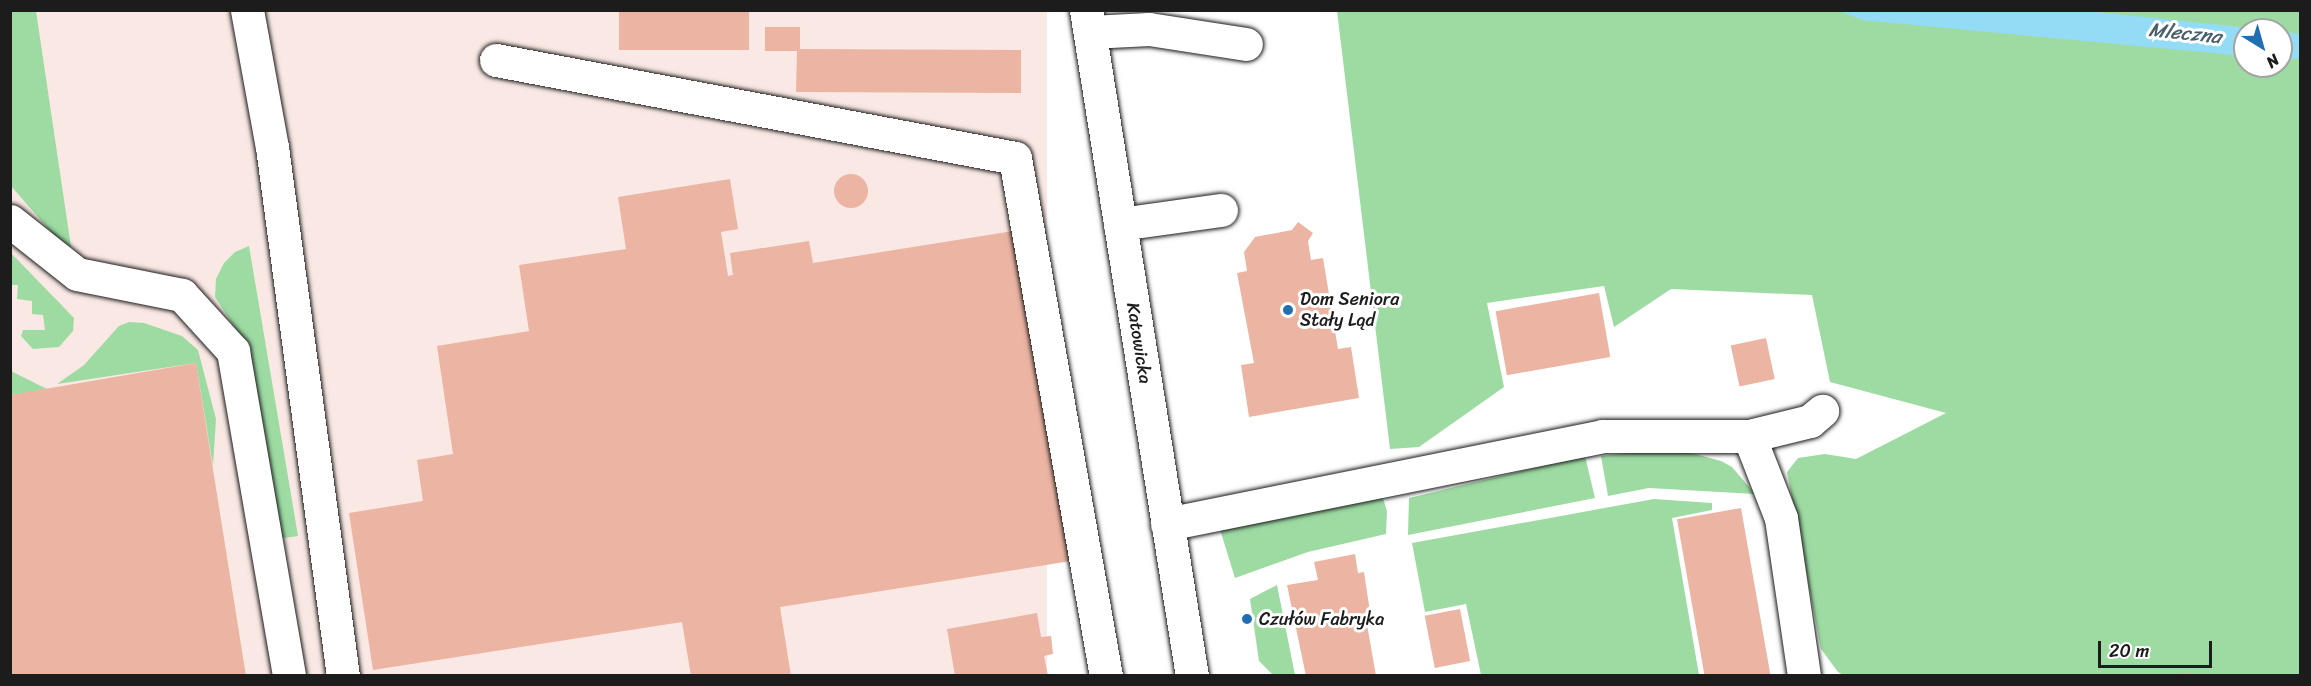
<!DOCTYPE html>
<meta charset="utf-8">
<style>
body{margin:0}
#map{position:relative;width:2311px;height:686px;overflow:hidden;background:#fff;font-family:Sriracha,sans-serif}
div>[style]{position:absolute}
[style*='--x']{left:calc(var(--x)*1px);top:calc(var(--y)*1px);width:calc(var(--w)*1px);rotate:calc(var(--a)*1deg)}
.built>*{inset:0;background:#f9e8e3;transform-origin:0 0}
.green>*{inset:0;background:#9ddba3}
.water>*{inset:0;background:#94dcf6}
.building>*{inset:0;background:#ecb4a3;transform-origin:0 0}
.round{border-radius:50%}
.roads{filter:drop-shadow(0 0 2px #1c1c1c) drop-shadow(0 0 2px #1c1c1c)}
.minor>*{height:33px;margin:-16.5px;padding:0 16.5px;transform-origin:16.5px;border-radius:16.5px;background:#fff}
.major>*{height:33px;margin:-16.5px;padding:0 16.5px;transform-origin:16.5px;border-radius:16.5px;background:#fff}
.dots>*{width:16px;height:16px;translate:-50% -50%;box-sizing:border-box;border:3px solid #fff;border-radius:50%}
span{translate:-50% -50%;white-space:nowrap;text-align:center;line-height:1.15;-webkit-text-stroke:6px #fff;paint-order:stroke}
.poi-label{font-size:18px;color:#1c1c1c}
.left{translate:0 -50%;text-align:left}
.street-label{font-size:18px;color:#1c1c1c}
.water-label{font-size:20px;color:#465f68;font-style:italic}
.frame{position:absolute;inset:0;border:12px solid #1c1c1c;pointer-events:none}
.north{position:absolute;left:2233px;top:18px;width:60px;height:60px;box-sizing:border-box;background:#fff;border:2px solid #a4a4a4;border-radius:50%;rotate:143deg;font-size:16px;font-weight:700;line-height:24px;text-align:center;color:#1c1c1c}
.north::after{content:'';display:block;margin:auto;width:21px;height:27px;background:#1f6fb2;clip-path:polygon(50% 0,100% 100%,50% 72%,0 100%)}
.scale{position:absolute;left:2098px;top:641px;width:114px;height:27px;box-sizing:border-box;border:3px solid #1c1c1c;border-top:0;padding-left:8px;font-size:18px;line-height:21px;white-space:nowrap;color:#1c1c1c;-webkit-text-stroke:4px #fff;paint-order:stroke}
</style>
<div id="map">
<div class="built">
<div style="left:10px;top:11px;width:1037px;height:664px"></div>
</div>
<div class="green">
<div style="clip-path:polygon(evenodd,1949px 10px,2004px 31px,2045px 36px,2155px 21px,2077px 11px,2300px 11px,2300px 675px,1845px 676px,1838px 672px,1821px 649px,1787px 472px,1798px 458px,1825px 454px,1856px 459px,1946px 413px,1830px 382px,1812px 295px,1671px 289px,1614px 327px,1604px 286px,1487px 303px,1504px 387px,1419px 447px,1390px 449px,1337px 11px,1949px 10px,2245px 30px,2281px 30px,2281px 66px,2245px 66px,2245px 30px)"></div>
<div style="clip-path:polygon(10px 11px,36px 11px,71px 247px,58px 240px,11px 186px)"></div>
<div style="clip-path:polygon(249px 246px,298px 536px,277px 539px,247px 346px,215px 297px,216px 279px,224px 263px,235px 252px)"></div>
<div style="clip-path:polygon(10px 252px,74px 318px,73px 331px,59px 347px,33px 349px,21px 336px,23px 330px,45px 330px,43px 315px,32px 314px,32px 301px,17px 299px,18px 285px,11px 285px)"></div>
<div style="clip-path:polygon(129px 322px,144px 323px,182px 336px,198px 350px,216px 419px,213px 466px,196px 363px,57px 384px,84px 365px,119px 326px)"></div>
<div style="clip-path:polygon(11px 371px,47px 389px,11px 395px)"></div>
<div style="clip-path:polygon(1647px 451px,1684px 451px,1721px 461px,1732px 467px,1755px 494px,1649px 488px,1608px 496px,1601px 456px)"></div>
<div style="clip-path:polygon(1585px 456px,1595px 498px,1408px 535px,1409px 498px)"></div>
<div style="clip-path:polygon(1381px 492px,1387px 511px,1386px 534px,1308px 552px,1235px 578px,1218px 523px)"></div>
<div style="clip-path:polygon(1654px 499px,1712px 503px,1712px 510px,1672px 518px,1699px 675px,1481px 675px,1466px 604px,1425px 612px,1412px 543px)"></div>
<div style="clip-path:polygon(1277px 585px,1295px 675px,1273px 675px,1259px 661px,1250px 599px)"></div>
</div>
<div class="water">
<div style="clip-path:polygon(2077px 10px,2270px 30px,2245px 30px,2245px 56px,1862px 20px,1840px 11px)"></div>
<div style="clip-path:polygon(2281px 31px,2300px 34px,2300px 59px,2281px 58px)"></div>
</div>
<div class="building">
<div style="left:619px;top:10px;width:130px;height:40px"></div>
<div style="clip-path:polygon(765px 27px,800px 27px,800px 49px,1021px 50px,1021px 93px,796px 92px,797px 51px,765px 51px)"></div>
<div class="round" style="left:834px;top:174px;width:34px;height:34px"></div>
<div style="clip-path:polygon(730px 179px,738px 229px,721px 232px,728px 276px,733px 275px,730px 253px,809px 241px,813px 263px,1019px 230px,1071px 561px,780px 607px,791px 676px,691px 676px,682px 622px,373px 670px,349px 513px,423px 501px,417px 460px,453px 454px,437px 346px,529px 331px,519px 265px,626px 249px,618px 197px)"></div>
<div style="clip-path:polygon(1298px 222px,1313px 233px,1308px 241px,1311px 260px,1323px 258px,1338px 349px,1351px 347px,1359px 398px,1249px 417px,1241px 365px,1254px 363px,1237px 273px,1247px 271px,1244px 252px,1255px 237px,1292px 230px)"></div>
<div style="left:1599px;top:293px;width:65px;height:105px;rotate:80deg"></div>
<div style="left:1766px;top:338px;width:42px;height:36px;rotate:78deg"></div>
<div style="clip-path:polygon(196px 363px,246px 676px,10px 676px,10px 395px)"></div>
<div style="left:1741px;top:508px;width:170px;height:65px;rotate:80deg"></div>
<div style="clip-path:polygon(1355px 554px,1358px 573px,1364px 572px,1370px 612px,1365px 613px,1376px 676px,1306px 676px,1287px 585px,1318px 580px,1314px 562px)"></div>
<div style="left:1460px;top:609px;width:53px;height:36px;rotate:79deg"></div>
<div style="clip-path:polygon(1037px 613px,1041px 637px,1051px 636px,1053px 654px,1044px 656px,1048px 676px,955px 676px,947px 629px)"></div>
<div style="clip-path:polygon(2177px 673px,2197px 674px,2197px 676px,2177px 676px)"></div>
</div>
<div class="roads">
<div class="minor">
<div style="--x:247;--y:10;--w:139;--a:79.7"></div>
<div style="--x:272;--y:147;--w:534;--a:82.36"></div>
<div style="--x:1090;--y:32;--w:59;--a:-2.9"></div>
<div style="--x:1149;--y:29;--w:98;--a:8.8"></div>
<div style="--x:496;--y:60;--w:528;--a:10.69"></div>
<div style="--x:1015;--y:158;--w:526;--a:80.04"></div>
<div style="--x:10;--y:221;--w:85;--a:38.3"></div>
<div style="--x:77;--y:274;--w:107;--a:11.3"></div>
<div style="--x:182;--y:295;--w:76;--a:47.7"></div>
<div style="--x:233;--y:351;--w:330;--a:80.2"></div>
<div style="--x:1120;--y:224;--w:102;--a:-7.9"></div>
<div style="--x:1749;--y:436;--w:88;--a:68.7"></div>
<div style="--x:1781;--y:518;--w:160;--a:81.7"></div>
<div style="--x:1167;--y:524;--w:444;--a:-11.4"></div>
<div style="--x:1602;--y:436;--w:147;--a:0"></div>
<div style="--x:1749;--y:436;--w:63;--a:-13.8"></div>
<div style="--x:1810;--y:421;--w:16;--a:-40"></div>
</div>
<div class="major">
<div style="--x:1086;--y:10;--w:674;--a:80.96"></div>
</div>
</div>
<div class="dots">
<div style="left:1288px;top:310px;background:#1f6fb2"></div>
<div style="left:1247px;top:619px;background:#1f6fb2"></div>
</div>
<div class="poi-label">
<span class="left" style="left:1300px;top:310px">Dom Seniora<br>Stały Ląd</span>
<span class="left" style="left:1259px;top:619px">Czułów Fabryka</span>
</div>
<div class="street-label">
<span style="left:1139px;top:343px;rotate:81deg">Katowicka</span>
</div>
<div class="water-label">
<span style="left:2185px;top:33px;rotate:6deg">Mleczna</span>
</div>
<div class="frame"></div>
<div class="north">N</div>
<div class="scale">20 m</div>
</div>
